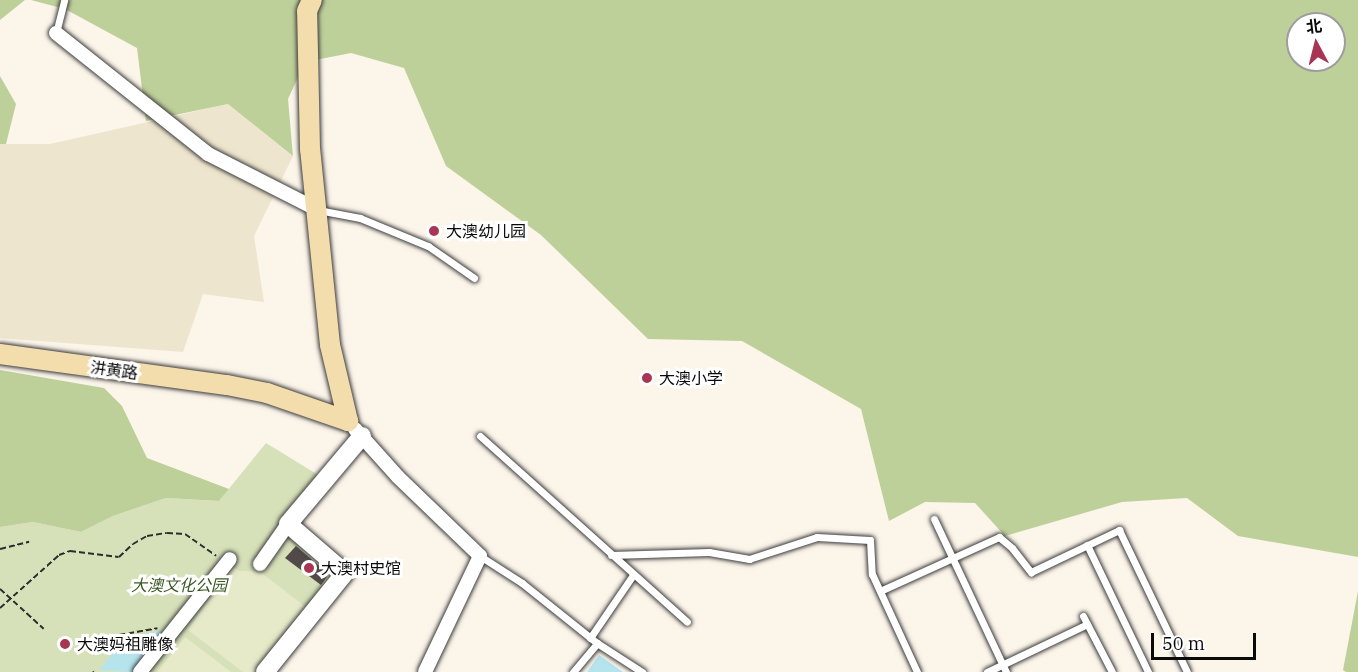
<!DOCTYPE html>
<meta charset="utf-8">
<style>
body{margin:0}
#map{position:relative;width:1358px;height:672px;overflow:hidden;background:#fcf5ea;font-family:"IBM Plex Serif","Noto Sans SC",serif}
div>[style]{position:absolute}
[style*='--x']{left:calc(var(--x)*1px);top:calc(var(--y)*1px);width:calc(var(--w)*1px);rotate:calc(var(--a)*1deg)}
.farmland>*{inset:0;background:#eee5ce}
.green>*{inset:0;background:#d6e1b9}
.forest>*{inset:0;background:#bed09a}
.pitch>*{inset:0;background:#e6eac9}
.water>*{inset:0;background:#b5e4ed}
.building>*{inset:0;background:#514a48}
.path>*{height:2px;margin-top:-1px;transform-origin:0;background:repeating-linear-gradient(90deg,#2c2c2c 0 6px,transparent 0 9px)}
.roads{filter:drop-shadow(0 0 2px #3d3d3d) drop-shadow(0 0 2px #3d3d3d)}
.service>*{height:7px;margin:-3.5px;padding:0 3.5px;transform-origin:3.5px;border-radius:3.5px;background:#fff}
.minor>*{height:14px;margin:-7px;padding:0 7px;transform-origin:7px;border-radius:7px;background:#fff}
.tertiary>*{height:18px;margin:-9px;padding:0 9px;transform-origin:9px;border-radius:9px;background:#fff}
.secondary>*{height:20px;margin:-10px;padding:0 10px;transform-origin:10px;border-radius:10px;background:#f4ddad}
.dots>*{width:16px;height:16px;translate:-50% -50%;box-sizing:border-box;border:3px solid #fff;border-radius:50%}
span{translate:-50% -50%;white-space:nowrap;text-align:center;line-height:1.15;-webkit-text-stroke:6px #fff;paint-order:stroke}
.poi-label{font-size:16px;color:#0a0a0a}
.left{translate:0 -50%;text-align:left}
.street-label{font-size:16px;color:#0a0a0a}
.park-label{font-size:16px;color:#3a5824;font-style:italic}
.north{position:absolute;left:1286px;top:12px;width:60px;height:60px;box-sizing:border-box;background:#fff;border:2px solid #9d9d9d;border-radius:50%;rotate:353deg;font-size:16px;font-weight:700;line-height:24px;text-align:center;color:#0a0a0a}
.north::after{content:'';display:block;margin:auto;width:21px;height:27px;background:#a73553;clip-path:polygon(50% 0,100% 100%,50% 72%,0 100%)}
.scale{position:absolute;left:1151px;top:633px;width:105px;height:27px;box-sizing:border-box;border:3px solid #0a0a0a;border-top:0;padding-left:8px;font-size:18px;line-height:21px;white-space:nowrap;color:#0a0a0a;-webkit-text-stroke:4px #fff;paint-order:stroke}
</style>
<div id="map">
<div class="farmland">
<div style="clip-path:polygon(228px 104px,293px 156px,254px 236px,264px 302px,203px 294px,183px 352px,0 338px,0 144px,50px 144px)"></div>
</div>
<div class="green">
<div style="clip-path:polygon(266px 443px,328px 481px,298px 527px,349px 573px,269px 672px,0 672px,0 527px,33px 522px,81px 532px,113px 516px,166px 498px,219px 501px)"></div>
</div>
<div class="forest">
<div style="clip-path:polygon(0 0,25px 0,0 20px)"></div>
<div style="clip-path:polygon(evenodd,31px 0,1358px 0,1358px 557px,1238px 536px,1187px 498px,1122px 502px,1005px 536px,975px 503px,925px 502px,889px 521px,861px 409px,742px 341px,648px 339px,541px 235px,446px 166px,404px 68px,351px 53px,305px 62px,288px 99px,293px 156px,228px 104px,146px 121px,137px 48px,65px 9px,31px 0,1298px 24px,1334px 24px,1334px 60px,1298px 60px,1298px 24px)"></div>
<div style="clip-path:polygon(0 76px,16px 104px,6px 144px,0 144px)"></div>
<div style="clip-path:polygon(0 370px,104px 388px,122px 406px,147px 458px,229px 489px,219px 501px,166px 498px,113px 516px,81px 532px,33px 522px,0 527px)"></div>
<div style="clip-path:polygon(1358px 591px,1358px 672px,1346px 672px,1343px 670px)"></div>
</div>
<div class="pitch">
<div style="clip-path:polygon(231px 566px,239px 571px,259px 571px,307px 608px,256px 672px,243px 672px,188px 630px)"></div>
<div style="clip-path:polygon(185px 637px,231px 672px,157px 672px)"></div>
</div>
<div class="water">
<div style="clip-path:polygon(166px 630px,132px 672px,99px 670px,127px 636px)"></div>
<div style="clip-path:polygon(599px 655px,623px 672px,587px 672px)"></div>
</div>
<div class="building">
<div style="clip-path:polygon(296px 546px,329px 574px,321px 585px,285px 558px)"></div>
</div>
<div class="path">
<div style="--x:0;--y:549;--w:30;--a:-14"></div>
<div style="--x:0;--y:589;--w:59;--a:42.3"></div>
<div style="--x:0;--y:608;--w:79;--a:-41.9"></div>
<div style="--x:59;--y:555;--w:12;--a:-20"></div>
<div style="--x:70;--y:551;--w:49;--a:7"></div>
<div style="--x:119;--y:557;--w:19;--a:-43"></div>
<div style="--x:133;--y:544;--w:16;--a:-30"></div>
<div style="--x:147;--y:536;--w:20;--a:-9"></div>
<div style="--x:167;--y:533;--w:18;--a:3"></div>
<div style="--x:185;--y:534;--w:38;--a:35"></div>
<div style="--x:119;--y:635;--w:39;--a:-10"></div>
<div style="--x:93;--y:671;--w:1;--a:45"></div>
</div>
<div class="roads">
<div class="service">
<div style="--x:56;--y:33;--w:34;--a:-76"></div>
<div style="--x:318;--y:210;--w:43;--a:10.8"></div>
<div style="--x:360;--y:218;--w:74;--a:22.4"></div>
<div style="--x:428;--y:246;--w:56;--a:34.8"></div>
<div style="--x:480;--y:436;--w:278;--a:41.9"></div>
<div style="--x:934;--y:519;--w:169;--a:64.8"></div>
<div style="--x:1087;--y:545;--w:141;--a:64.3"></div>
<div style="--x:611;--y:555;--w:98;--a:-1.8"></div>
<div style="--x:709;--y:552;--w:41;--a:9.9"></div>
<div style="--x:749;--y:559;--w:71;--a:-17.9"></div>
<div style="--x:817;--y:537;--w:53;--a:3.2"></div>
<div style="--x:870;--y:540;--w:34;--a:87"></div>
<div style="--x:872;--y:574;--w:108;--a:65.3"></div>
<div style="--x:480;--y:556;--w:50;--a:32.7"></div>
<div style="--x:522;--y:583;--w:96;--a:38.7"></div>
<div style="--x:597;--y:643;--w:54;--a:32.8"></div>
<div style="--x:880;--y:591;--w:131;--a:-24.4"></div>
<div style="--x:999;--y:537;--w:17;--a:40"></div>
<div style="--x:1012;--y:548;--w:31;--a:52"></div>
<div style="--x:1031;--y:572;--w:98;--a:-25.5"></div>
<div style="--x:1119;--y:530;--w:157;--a:64.4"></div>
<div style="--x:1083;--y:616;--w:63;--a:62.6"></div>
<div style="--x:590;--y:638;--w:76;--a:-55.7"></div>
<div style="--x:573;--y:672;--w:38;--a:-50"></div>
<div style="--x:987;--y:672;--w:111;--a:-25.6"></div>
</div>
<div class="minor">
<div style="--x:56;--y:33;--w:194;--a:38.5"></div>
<div style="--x:208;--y:154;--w:121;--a:27"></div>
<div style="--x:355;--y:429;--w:64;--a:48.1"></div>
<div style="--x:398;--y:477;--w:114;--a:43.9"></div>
<div style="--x:480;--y:556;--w:128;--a:115.4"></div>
<div style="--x:260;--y:564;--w:49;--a:-55"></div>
<div style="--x:140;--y:672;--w:144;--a:-51.5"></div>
</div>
<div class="tertiary">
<div style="--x:265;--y:672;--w:127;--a:-51.1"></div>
<div style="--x:345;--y:573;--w:75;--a:-139.3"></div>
<div style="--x:288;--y:524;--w:115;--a:-49.9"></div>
</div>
<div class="secondary">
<div style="--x:0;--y:354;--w:229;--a:7.8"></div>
<div style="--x:227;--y:385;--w:41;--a:11.3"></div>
<div style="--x:267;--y:393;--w:86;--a:19.1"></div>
<div style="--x:348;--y:421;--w:78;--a:-103.3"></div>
<div style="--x:330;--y:345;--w:197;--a:-95.8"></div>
<div style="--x:310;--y:149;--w:138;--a:-91.2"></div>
<div style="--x:307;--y:11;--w:12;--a:-66"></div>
</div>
</div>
<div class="dots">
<div style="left:434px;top:231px;background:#a73553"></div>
<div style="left:647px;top:378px;background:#a73553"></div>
<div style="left:309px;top:568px;background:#a73553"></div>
<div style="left:65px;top:644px;background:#a73553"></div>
</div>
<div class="poi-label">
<span class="left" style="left:446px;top:231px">大澳幼儿园</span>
<span class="left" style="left:659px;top:378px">大澳小学</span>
<span class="left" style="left:321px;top:568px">大澳村史馆</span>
<span class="left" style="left:77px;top:644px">大澳妈祖雕像</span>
</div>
<div class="street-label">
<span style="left:114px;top:370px;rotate:8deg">汫黄路</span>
</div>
<div class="park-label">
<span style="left:179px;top:585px">大澳文化公园</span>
</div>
<div class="north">北</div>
<div class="scale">50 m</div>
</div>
